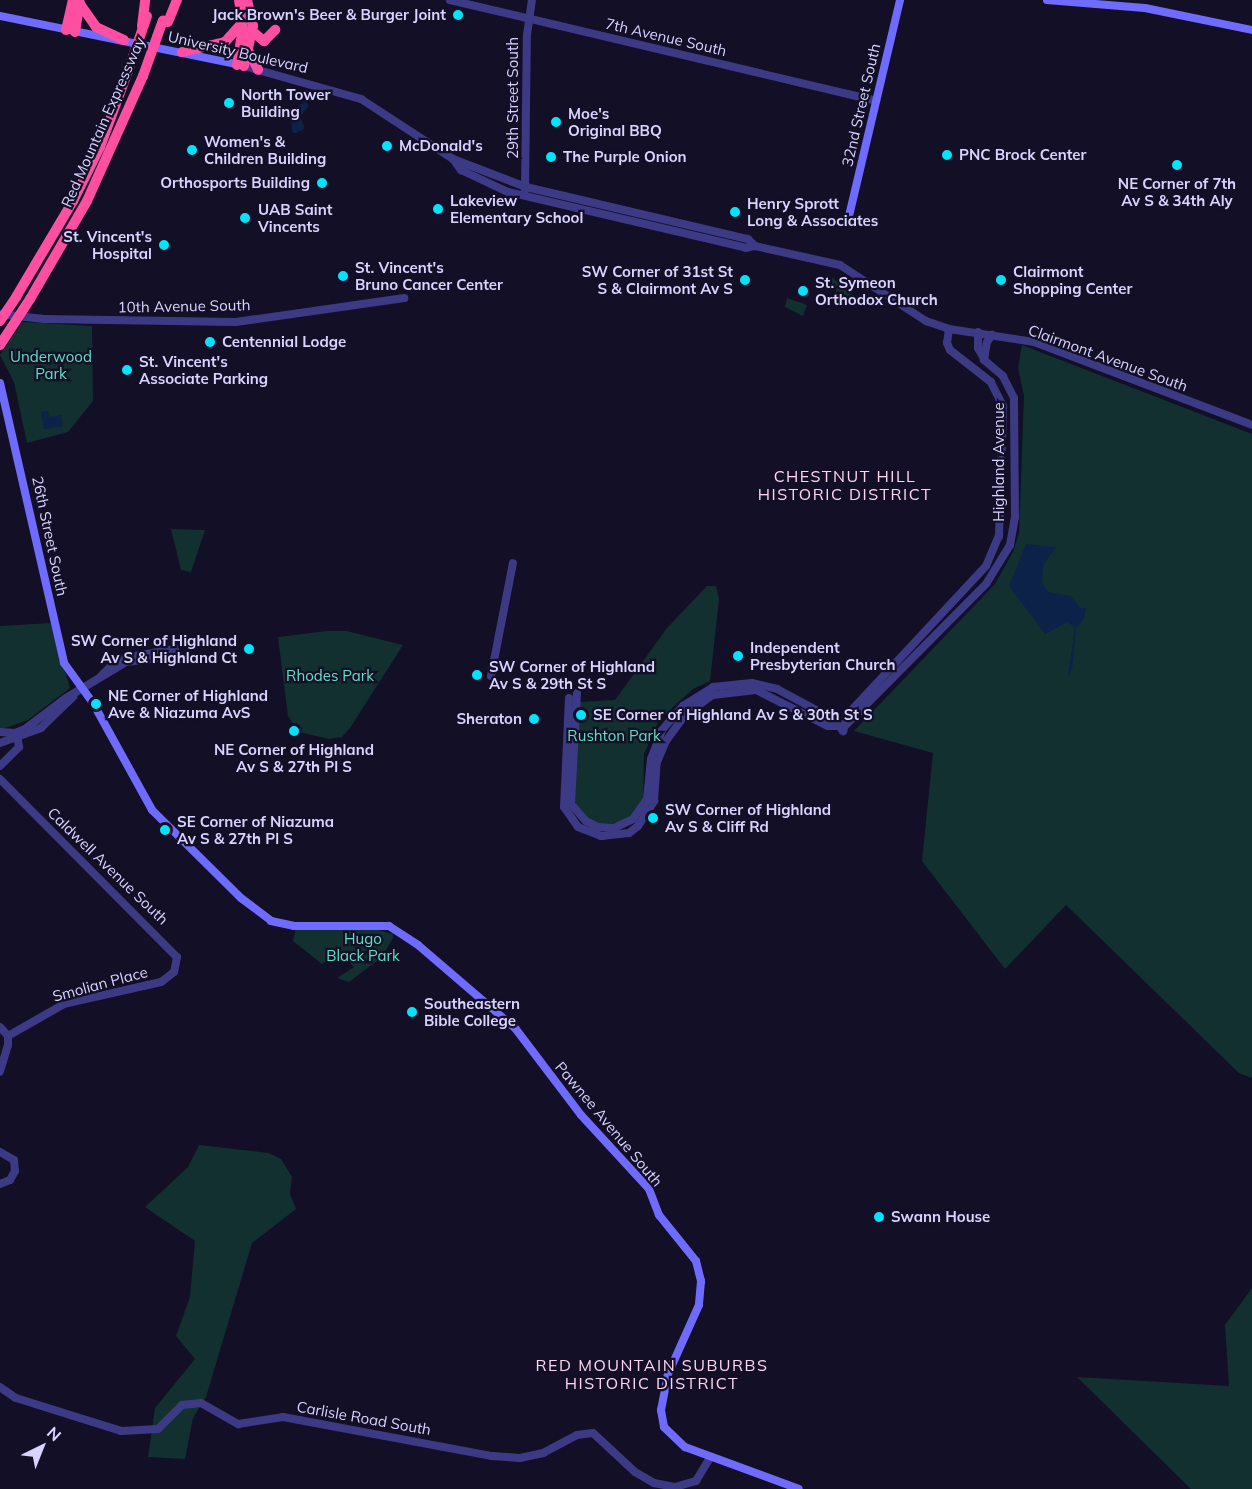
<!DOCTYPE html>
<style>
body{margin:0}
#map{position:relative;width:1252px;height:1489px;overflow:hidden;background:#130f26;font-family:Mulish,sans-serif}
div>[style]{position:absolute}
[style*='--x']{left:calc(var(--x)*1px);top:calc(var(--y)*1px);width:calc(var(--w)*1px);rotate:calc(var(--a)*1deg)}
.green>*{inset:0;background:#12302f}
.water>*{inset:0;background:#0c2248}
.canal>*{height:6px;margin:-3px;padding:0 3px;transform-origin:3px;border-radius:3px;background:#0c2248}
.tertiary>*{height:8px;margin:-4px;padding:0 4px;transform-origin:4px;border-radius:4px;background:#3d3a85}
.secondary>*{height:8px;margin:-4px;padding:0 4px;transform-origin:4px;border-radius:4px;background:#6f6bff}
.motorway>*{height:10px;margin:-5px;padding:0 5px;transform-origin:5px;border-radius:5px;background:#ff4fa3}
.motorway-bridge>*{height:10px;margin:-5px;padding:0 5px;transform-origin:5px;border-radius:5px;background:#ff4fa3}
.dots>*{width:16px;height:16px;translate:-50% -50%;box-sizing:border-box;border:3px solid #130f26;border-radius:50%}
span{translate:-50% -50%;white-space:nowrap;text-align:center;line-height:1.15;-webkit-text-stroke:4.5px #130f26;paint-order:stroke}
.poi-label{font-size:15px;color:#d9d4ff;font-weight:700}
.right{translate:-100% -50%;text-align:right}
.left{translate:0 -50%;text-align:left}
.street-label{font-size:15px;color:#d9d4ff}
.park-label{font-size:15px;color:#5fe0c0}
.neighbourhood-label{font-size:16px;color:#ffd6f0;letter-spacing:1.5px}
.north{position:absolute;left:12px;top:1417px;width:60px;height:60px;-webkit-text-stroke:4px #130f26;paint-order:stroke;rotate:43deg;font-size:16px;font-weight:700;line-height:24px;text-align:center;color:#d9d4ff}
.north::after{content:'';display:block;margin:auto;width:21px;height:27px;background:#d9d4ff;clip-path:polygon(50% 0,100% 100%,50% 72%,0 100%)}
</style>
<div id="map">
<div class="green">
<div style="clip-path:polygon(832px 277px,855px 298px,850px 304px,835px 293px,837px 287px,830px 284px)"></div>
<div style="clip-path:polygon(787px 298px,807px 305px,803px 316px,785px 307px)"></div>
<div style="clip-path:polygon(23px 322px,92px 326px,93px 401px,68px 432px,27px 443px,14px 382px,0 355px)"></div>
<div style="clip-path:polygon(1022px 345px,1252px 434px,1252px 1078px,1239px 1073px,1066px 905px,1005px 969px,922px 861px,933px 753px,854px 731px,995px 584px,1013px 552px,1019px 533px,1024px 396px,1018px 368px)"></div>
<div style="clip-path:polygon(171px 529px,205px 530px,191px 572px,181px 570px)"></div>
<div style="clip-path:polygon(707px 586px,716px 586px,719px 599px,710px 681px,693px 689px,659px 720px,644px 754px,643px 798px,632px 816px,610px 825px,597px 824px,577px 809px,574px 798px,579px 702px,615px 700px,667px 628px)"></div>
<div style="clip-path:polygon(51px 623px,70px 688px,28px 720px,0 730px,0 626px)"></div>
<div style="clip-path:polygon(327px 631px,347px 631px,403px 645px,350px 728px,342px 737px,329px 739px,299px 732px,288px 716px,278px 637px)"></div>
<div style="clip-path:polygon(368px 927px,393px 934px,393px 938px,382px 957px,349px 982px,337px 978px,354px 967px,343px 957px,334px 955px,322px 964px,293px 941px,296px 928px)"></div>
<div style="clip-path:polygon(199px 1145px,269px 1153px,281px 1159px,292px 1177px,290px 1194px,296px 1209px,252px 1243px,206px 1397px,193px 1418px,185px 1459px,148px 1457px,155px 1408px,195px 1359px,176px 1336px,190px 1297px,195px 1241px,145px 1207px,188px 1167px)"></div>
<div style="clip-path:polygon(1252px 1288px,1252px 1489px,1191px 1489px,1077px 1377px,1229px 1386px,1225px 1325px)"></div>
</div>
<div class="water">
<div style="clip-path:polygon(48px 411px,49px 417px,61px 415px,63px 426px,44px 429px,41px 412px)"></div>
<div style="clip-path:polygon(1026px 544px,1056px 547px,1043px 565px,1042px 583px,1049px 592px,1071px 596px,1080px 608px,1086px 608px,1084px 619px,1076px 628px,1073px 662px,1072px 668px,1068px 678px,1075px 627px,1067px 622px,1045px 634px,1009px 586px)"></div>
</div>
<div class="canal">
<div style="--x:305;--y:106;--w:13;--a:129"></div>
<div style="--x:297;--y:116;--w:12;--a:70"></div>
<div style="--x:301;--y:127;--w:7;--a:153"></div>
<div style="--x:295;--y:130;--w:16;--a:-94"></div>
<div style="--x:294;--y:114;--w:14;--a:-39"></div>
</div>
<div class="tertiary">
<div style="--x:450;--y:0;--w:438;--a:13.3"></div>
<div style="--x:244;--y:66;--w:122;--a:15.8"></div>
<div style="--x:361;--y:99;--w:110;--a:33.1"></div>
<div style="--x:453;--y:159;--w:14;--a:54"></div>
<div style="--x:461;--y:170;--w:52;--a:25.1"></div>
<div style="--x:508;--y:192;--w:244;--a:13.2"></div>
<div style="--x:746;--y:248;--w:9;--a:-13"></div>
<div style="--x:453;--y:159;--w:78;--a:21"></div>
<div style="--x:526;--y:187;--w:228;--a:13.2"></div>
<div style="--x:748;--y:239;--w:10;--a:45"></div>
<div style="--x:755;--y:246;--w:87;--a:12.6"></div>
<div style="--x:840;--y:265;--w:103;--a:33.1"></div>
<div style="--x:926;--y:321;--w:24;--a:19"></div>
<div style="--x:949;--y:329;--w:86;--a:8.7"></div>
<div style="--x:1034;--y:342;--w:233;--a:20.8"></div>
<div style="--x:525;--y:190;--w:155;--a:-89.3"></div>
<div style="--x:527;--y:35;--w:35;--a:-82"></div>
<div style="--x:0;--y:314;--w:44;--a:6.5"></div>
<div style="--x:44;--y:319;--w:192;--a:0.9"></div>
<div style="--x:236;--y:322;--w:170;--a:-8.1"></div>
<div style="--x:978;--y:332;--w:16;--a:90"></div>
<div style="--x:978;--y:348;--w:13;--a:61"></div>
<div style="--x:491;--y:676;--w:115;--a:-79"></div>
<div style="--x:100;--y:677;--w:25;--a:-45"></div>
<div style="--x:118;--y:659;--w:58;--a:-10"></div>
<div style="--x:577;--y:693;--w:111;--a:93.1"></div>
<div style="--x:571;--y:804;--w:23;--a:49"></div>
<div style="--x:586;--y:821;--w:13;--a:27"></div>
<div style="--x:598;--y:827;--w:16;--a:4"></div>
<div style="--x:614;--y:828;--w:21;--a:-25"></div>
<div style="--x:633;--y:819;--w:24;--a:-55"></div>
<div style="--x:647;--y:799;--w:40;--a:-84.3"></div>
<div style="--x:651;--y:759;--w:31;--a:-69"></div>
<div style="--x:662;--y:730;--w:32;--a:-49"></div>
<div style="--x:683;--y:706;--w:36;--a:-32"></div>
<div style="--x:713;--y:687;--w:39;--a:-6"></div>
<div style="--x:752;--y:683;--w:26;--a:13"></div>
<div style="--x:777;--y:689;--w:64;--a:28.2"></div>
<div style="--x:833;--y:719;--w:16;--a:50"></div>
<div style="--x:843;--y:731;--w:18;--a:-74"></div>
<div style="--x:848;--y:714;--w:202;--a:-47"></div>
<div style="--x:986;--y:566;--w:33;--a:-67"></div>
<div style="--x:999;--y:536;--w:130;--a:-88.2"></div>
<div style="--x:1003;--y:406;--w:27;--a:-117"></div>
<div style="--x:991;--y:382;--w:52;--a:-142"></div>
<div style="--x:950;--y:350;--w:8;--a:-113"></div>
<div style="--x:947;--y:343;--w:14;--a:-82"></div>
<div style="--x:569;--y:698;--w:109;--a:92.6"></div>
<div style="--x:564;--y:807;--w:24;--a:55"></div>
<div style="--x:578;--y:827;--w:25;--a:21"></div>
<div style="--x:601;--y:836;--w:28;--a:-6"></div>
<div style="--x:629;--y:833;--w:11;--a:-38"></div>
<div style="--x:638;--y:826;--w:30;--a:-57"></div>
<div style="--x:654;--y:801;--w:39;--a:-86"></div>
<div style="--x:657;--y:762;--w:23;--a:-67"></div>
<div style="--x:666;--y:741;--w:32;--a:-54"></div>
<div style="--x:685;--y:715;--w:34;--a:-36"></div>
<div style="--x:713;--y:695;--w:43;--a:-6.6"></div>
<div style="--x:756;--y:690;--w:80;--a:26.6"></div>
<div style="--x:828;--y:726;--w:8;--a:0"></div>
<div style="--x:846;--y:725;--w:199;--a:-45.2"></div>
<div style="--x:986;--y:584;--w:46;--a:-58.4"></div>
<div style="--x:1010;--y:545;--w:28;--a:-80"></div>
<div style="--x:1015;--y:517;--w:119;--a:-90.5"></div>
<div style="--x:1014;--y:398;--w:25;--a:-117"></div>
<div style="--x:1003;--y:376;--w:25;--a:-140"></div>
<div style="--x:984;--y:360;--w:18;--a:-81"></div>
<div style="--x:987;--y:342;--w:9;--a:-54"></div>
<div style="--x:0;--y:732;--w:15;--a:4"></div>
<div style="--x:15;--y:733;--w:11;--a:-22"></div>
<div style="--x:25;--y:729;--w:51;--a:-37.1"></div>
<div style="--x:66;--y:698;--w:70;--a:-31"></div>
<div style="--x:126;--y:662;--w:48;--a:-7.1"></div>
<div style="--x:0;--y:743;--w:44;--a:-20.1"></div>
<div style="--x:41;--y:728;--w:45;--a:-44.1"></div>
<div style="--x:0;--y:766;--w:27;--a:-45"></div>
<div style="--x:19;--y:747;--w:11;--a:-100"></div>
<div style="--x:0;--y:779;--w:251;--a:45.2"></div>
<div style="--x:177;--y:957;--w:15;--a:101"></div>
<div style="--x:174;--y:972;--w:16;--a:142"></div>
<div style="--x:161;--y:982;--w:99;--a:167.2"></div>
<div style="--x:64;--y:1004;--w:64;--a:150.3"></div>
<div style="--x:0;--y:1027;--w:12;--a:48"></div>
<div style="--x:8;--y:1036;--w:9;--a:90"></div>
<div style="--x:8;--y:1045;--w:28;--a:107"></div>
<div style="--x:0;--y:1152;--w:16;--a:30"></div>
<div style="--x:14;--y:1160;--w:11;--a:85"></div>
<div style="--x:15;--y:1171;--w:10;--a:119"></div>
<div style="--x:10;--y:1180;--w:11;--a:158"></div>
<div style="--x:0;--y:1387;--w:19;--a:35"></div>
<div style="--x:16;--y:1398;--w:110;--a:17.4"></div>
<div style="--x:121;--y:1431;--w:37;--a:-3"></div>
<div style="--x:158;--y:1429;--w:34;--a:-45"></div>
<div style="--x:182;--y:1405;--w:19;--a:-6"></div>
<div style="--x:201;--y:1403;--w:43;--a:29.6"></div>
<div style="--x:238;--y:1424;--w:46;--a:-8.8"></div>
<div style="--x:283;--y:1417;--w:213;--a:10.6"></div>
<div style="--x:492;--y:1456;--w:28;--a:4"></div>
<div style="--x:520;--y:1458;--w:24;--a:-12"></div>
<div style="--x:543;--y:1453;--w:38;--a:-28"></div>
<div style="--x:577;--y:1435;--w:16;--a:-7"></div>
<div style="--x:593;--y:1433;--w:57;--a:42.9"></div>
<div style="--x:635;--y:1472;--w:22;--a:30"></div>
<div style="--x:654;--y:1483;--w:21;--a:11"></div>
<div style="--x:675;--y:1487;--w:22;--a:-16"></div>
<div style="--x:696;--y:1481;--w:27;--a:-59"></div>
</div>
<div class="secondary">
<div style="--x:1047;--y:0;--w:98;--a:4.7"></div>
<div style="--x:1145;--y:8;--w:109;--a:11.6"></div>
<div style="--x:0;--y:16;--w:245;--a:11.5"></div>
<div style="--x:849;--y:216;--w:222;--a:-76.7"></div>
<div style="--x:0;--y:383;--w:287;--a:77.1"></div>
<div style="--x:64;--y:663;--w:49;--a:54.1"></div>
<div style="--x:93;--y:703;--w:122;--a:61.1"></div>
<div style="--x:152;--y:810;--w:125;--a:44.7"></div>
<div style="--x:241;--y:898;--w:38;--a:37"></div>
<div style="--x:271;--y:921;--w:24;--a:12"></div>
<div style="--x:294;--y:926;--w:95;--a:0"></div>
<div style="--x:389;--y:926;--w:35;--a:33"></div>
<div style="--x:418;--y:945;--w:128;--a:40.6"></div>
<div style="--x:515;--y:1028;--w:109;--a:52.8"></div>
<div style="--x:581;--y:1115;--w:100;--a:47.4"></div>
<div style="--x:649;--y:1189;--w:28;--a:69"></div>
<div style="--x:659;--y:1215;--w:59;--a:51.2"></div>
<div style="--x:696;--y:1261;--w:21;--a:76"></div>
<div style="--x:701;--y:1281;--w:24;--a:95"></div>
<div style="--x:699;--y:1305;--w:76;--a:114.2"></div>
<div style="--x:668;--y:1374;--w:37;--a:101"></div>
<div style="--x:661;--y:1410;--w:17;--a:80"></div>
<div style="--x:664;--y:1427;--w:29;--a:44"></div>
<div style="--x:685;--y:1447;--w:121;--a:20.2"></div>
</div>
<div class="motorway">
<div style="--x:80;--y:4;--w:28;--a:55"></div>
<div style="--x:96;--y:27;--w:31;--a:25"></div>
<div style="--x:168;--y:22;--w:24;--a:-68"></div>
<div style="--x:142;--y:26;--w:26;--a:-83"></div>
<div style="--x:66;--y:30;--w:31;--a:-77"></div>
<div style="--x:252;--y:31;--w:16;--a:40"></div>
<div style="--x:264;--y:41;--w:16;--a:-45"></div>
<div style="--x:75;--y:32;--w:30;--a:-81"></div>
<div style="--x:182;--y:52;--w:44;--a:-13.1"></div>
<div style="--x:225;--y:42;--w:27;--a:-48"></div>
<div style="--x:249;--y:52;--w:20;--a:63"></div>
<div style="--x:237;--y:65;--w:37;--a:-81"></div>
<div style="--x:243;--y:28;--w:28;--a:-98"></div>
<div style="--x:244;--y:66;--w:41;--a:-77.3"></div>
<div style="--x:253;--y:26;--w:27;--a:-103"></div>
<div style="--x:16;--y:297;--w:112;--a:-59.3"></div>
<div style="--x:73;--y:201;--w:60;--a:-63.4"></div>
<div style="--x:100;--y:147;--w:81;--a:-69.8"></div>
<div style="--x:30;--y:299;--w:113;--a:-59.8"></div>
<div style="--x:87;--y:201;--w:137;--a:-65.9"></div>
</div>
<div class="motorway-bridge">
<div style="--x:128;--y:71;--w:58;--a:-70.9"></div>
<div style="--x:143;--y:76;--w:59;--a:-70.3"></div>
<div style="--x:0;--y:321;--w:29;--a:-56"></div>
<div style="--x:0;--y:345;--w:55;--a:-56.9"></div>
</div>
<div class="dots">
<div style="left:458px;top:15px;background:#00e5ff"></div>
<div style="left:229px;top:103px;background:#00e5ff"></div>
<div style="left:556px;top:122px;background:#00e5ff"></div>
<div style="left:387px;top:146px;background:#00e5ff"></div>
<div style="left:192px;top:150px;background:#00e5ff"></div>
<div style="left:947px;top:155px;background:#00e5ff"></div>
<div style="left:551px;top:157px;background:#00e5ff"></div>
<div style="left:1177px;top:165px;background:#00e5ff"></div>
<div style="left:322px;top:183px;background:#00e5ff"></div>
<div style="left:438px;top:209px;background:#00e5ff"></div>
<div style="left:735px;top:212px;background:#00e5ff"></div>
<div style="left:245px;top:218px;background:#00e5ff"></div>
<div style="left:164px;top:245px;background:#00e5ff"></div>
<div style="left:343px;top:276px;background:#00e5ff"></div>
<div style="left:745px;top:280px;background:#00e5ff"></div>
<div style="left:1001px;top:280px;background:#00e5ff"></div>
<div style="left:803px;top:291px;background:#00e5ff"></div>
<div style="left:210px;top:342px;background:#00e5ff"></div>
<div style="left:127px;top:370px;background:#00e5ff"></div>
<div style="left:249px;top:649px;background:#00e5ff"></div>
<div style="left:738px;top:656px;background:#00e5ff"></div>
<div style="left:477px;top:675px;background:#00e5ff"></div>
<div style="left:96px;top:704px;background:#00e5ff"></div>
<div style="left:581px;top:715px;background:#00e5ff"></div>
<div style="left:534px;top:719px;background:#00e5ff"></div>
<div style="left:294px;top:731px;background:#00e5ff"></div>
<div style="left:653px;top:818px;background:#00e5ff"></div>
<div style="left:165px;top:830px;background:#00e5ff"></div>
<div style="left:412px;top:1012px;background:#00e5ff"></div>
<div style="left:879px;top:1217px;background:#00e5ff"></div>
</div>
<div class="poi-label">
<span class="right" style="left:446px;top:15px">Jack Brown's Beer &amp; Burger Joint</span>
<span class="left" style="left:241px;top:103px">North Tower<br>Building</span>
<span class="left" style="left:568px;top:122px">Moe's<br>Original BBQ</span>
<span class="left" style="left:204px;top:150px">Women's &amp;<br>Children Building</span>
<span class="left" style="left:399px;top:146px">McDonald's</span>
<span class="left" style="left:959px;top:155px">PNC Brock Center</span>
<span class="left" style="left:563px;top:157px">The Purple Onion</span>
<span class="right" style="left:310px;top:183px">Orthosports Building</span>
<span style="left:1177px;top:192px">NE Corner of 7th<br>Av S &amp; 34th Aly</span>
<span class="left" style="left:450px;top:209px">Lakeview<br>Elementary School</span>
<span class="left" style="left:747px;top:212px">Henry Sprott<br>Long &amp; Associates</span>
<span class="left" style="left:258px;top:218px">UAB Saint<br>Vincents</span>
<span class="right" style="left:152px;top:245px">St. Vincent's<br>Hospital</span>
<span class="left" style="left:355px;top:276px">St. Vincent's<br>Bruno Cancer Center</span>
<span class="right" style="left:733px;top:280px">SW Corner of 31st St<br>S &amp; Clairmont Av S</span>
<span class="left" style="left:1013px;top:280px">Clairmont<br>Shopping Center</span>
<span class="left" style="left:815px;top:291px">St. Symeon<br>Orthodox Church</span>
<span class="left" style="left:222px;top:342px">Centennial Lodge</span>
<span class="left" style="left:139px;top:370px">St. Vincent's<br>Associate Parking</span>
<span class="right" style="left:237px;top:649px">SW Corner of Highland<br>Av S &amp; Highland Ct</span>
<span class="left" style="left:750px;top:656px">Independent<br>Presbyterian Church</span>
<span class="left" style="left:489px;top:675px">SW Corner of Highland<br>Av S &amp; 29th St S</span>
<span class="left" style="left:108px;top:704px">NE Corner of Highland<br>Ave &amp; Niazuma AvS</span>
<span class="left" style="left:593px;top:715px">SE Corner of Highland Av S &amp; 30th St S</span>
<span class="right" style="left:522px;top:719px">Sheraton</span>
<span style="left:294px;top:758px">NE Corner of Highland<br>Av S &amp; 27th Pl S</span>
<span class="left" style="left:665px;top:818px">SW Corner of Highland<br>Av S &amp; Cliff Rd</span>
<span class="left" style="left:177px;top:830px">SE Corner of Niazuma<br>Av S &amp; 27th Pl S</span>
<span class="left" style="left:424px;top:1012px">Southeastern<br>Bible College</span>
<span class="left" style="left:891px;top:1217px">Swann House</span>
</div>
<div class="street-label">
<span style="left:666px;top:37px;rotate:13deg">7th Avenue South</span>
<span style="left:238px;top:52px;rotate:13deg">University Boulevard</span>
<span style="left:513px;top:98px;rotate:-90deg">29th Street South</span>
<span style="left:861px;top:105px;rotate:-77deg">32nd Street South</span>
<span style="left:103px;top:122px;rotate:-66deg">Red Mountain Expressway</span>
<span style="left:184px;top:306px;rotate:-1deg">10th Avenue South</span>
<span style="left:1108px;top:358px;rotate:20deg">Clairmont Avenue South</span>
<span style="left:999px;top:462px;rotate:-90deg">Highland Avenue</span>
<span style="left:50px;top:536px;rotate:78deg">26th Street South</span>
<span style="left:108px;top:866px;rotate:44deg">Caldwell Avenue South</span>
<span style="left:100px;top:984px;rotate:-15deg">Smolian Place</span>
<span style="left:609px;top:1124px;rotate:50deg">Pawnee Avenue South</span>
<span style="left:364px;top:1418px;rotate:10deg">Carlisle Road South</span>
</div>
<div class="park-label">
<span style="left:51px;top:365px">Underwood<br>Park</span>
<span style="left:330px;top:676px">Rhodes Park</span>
<span style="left:614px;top:736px">Rushton Park</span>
<span style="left:363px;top:947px">Hugo<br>Black Park</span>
</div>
<div class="neighbourhood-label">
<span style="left:845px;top:485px">CHESTNUT HILL<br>HISTORIC DISTRICT</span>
<span style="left:652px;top:1374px">RED MOUNTAIN SUBURBS<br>HISTORIC DISTRICT</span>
</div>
<div class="north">N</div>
</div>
